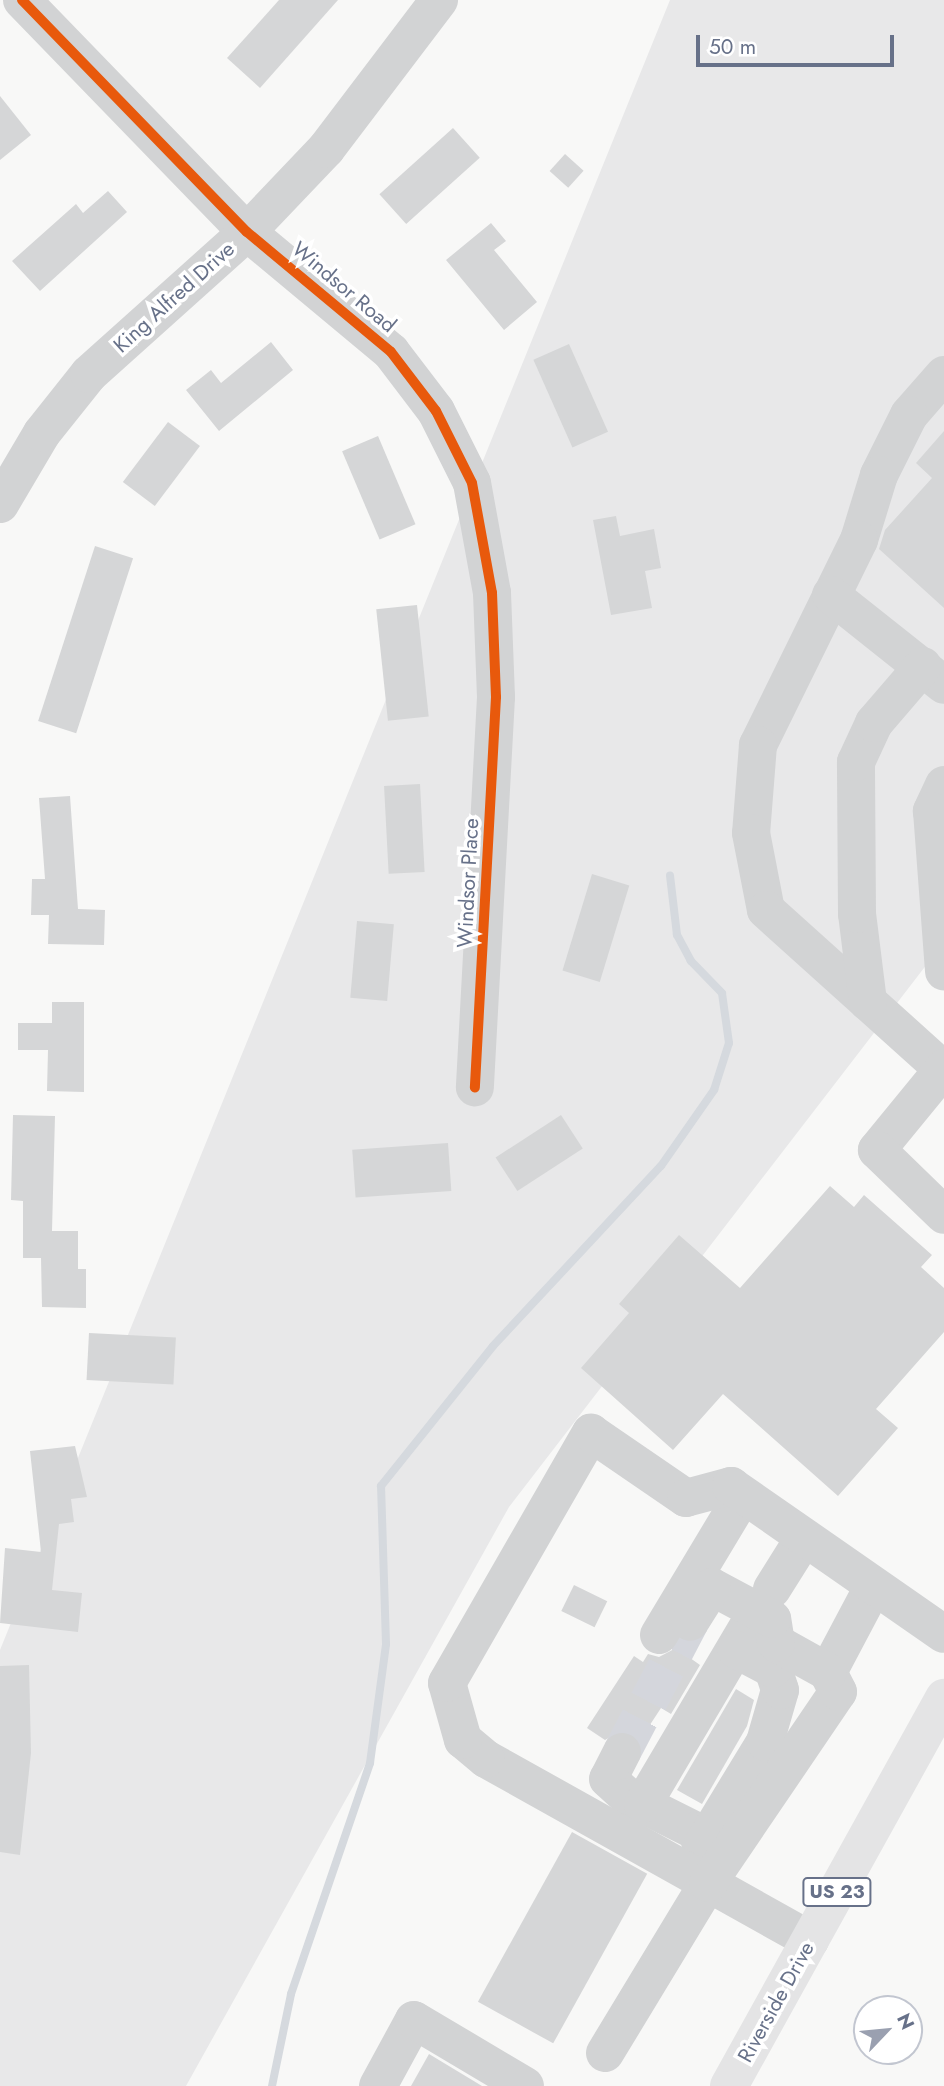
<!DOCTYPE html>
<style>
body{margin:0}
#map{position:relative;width:944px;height:2086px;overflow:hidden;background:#f8f8f7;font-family:Jost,sans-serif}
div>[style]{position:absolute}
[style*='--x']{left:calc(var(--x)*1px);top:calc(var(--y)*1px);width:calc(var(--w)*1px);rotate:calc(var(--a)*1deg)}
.built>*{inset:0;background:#e8e8e9}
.stream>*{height:8px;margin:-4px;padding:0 4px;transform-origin:4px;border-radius:4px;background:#d5d9de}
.building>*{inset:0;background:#d5d6d7;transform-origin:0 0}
.minor-tunnel>*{height:38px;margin-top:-19px;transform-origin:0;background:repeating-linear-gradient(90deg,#d4d6dc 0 38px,transparent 0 57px)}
.minor>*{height:38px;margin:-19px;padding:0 19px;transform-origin:19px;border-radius:19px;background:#d2d3d4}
.major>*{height:38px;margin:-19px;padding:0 19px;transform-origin:19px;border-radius:19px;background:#e4e4e5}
.cycleway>*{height:10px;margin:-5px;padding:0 5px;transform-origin:5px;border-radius:5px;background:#e8590c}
span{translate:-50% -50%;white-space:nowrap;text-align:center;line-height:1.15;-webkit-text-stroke:7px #fff;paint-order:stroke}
.shield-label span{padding:2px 5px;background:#fff;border:2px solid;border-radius:5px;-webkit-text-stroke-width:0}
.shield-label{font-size:19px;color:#677189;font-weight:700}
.street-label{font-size:21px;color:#677189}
.north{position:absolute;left:853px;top:1995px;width:70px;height:70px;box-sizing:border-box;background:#fff;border:2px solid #c2c6d0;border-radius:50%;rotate:64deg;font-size:19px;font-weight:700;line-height:28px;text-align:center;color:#677189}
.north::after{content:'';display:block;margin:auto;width:24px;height:32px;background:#9aa0b0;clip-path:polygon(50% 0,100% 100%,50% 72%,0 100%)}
.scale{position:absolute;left:696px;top:35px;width:198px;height:32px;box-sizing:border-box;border:4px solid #677189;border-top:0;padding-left:9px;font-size:21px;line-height:24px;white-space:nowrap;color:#677189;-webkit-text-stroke:5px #fff;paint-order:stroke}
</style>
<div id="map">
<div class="built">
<div style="clip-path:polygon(670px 0,944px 0,944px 942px,509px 1507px,186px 2086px,0 2086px,0 1650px)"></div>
</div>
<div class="stream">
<div style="--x:272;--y:2086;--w:94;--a:-78.3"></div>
<div style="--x:291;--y:1994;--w:244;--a:-71.1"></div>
<div style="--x:370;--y:1763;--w:120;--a:-82.3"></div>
<div style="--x:386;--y:1644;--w:158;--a:-91.8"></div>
<div style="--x:381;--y:1486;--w:179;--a:-51.3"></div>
<div style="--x:493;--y:1346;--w:246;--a:-47"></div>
<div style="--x:661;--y:1166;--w:93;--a:-55.1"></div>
<div style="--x:714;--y:1090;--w:49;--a:-72.3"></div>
<div style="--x:729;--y:1043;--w:50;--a:-98"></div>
<div style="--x:722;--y:993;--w:45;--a:-134.1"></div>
<div style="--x:691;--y:961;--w:30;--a:-118"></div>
<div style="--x:677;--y:935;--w:60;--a:-96.7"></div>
</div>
<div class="building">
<div style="clip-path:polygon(279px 0,338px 0,260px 88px,227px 58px)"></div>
<div style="clip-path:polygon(0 96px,31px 135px,0 160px)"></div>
<div style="left:453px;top:128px;width:40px;height:99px;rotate:48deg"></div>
<div style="left:565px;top:154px;width:25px;height:23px;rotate:42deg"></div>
<div style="clip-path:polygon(108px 191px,127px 212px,40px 291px,12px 261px,76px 204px,83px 213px)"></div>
<div style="clip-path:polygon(491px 223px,506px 241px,494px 250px,537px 302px,504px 330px,446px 260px)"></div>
<div style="clip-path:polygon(271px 342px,293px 370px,219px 431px,186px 390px,211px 370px,221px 383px)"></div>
<div style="left:569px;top:344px;width:96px;height:39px;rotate:66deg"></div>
<div style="left:168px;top:422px;width:40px;height:75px;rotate:37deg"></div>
<div style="clip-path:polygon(944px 431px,944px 608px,879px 549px,885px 530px,932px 478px,916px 463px)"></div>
<div style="left:378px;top:436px;width:96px;height:39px;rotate:67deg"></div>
<div style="clip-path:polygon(616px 516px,620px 536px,654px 529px,661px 568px,645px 571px,652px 608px,611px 615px,593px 520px)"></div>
<div style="left:95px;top:546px;width:40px;height:184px;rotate:18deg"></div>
<div style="left:417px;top:605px;width:112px;height:41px;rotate:84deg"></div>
<div style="left:420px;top:784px;width:88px;height:36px;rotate:87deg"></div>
<div style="clip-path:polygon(70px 796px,78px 909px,105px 910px,104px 945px,48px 944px,49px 915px,31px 915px,32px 879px,45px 879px,39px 798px)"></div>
<div style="left:592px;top:874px;width:39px;height:101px;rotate:17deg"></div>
<div style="left:357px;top:921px;width:37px;height:77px;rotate:5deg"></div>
<div style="clip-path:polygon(52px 1002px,84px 1002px,84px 1092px,47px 1091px,48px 1050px,18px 1050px,18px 1023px,52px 1023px)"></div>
<div style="clip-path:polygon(13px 1115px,55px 1116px,52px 1231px,78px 1231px,78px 1269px,86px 1269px,86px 1308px,42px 1307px,41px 1258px,23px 1258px,23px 1201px,11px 1200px)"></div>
<div style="left:561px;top:1115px;width:40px;height:78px;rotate:57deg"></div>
<div style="left:448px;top:1143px;width:48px;height:96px;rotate:86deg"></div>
<div style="clip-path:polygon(830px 1186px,854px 1207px,864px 1195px,932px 1255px,921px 1267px,944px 1288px,944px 1332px,876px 1409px,898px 1428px,838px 1496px,723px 1394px,673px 1450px,581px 1368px,629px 1313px,619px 1304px,679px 1235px,740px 1288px)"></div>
<div style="left:89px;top:1333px;width:87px;height:47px;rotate:3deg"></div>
<div style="clip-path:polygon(75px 1446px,87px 1497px,71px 1499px,74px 1522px,59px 1524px,52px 1590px,82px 1593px,78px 1632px,0 1623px,5px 1548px,41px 1552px,30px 1451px)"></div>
<div style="left:574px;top:1585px;width:37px;height:29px;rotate:26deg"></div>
<div style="clip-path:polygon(676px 1648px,700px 1665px,671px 1714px,661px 1708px,640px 1740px,622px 1730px,605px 1740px,587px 1728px,634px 1656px,643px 1662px,648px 1654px,659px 1657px)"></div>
<div style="clip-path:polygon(29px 1665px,31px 1753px,20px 1855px,0 1852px,0 1666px)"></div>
<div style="clip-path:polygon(736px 1689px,754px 1700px,747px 1726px,702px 1804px,677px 1790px)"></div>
<div style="left:572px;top:1832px;width:86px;height:194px;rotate:29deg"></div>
<div style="clip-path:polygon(429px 2054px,482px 2086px,411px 2086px)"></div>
</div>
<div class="minor-tunnel">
<div style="--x:622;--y:1752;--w:147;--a:-62.4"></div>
</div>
<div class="minor">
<div style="--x:22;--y:0;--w:323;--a:45.9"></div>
<div style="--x:247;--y:232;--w:187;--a:39.8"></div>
<div style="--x:391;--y:352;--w:74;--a:52.7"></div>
<div style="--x:436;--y:411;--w:80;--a:63.4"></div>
<div style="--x:472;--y:483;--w:112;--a:79.7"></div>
<div style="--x:492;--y:593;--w:104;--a:87.8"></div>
<div style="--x:496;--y:697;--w:391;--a:93.1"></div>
<div style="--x:944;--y:375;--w:53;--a:131.2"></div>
<div style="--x:909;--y:415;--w:67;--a:116.6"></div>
<div style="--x:879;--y:475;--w:68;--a:107.1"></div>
<div style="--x:859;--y:540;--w:229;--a:116.2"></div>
<div style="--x:758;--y:745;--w:88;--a:94.5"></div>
<div style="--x:751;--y:833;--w:78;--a:79"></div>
<div style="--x:766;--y:910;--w:239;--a:42"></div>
<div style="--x:0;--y:504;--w:82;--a:-59.4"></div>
<div style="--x:42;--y:433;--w:75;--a:-51.5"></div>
<div style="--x:89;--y:374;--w:212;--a:-41.9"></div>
<div style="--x:247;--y:232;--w:115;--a:-46.4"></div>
<div style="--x:326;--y:149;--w:187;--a:-52.8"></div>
<div style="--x:831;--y:595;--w:144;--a:38.5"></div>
<div style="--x:944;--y:785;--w:29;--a:115"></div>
<div style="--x:932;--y:811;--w:161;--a:85.7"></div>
<div style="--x:868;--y:1002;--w:89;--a:-97.1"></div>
<div style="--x:857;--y:914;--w:152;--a:-90.4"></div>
<div style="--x:856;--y:762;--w:43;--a:-65.2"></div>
<div style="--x:874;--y:723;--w:75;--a:-49.3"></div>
<div style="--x:944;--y:1068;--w:106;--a:129.3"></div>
<div style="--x:877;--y:1150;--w:93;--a:44.1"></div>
<div style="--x:772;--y:1589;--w:60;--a:-57.9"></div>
<div style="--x:659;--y:1635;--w:163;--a:-59"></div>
<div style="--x:828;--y:1672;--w:96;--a:-62.1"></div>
<div style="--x:622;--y:1752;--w:30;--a:117"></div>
<div style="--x:608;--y:1779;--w:27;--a:42"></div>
<div style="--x:628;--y:1797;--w:76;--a:26.6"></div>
<div style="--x:696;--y:1831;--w:35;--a:68"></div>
<div style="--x:643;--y:1804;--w:204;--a:-59.4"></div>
<div style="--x:703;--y:1844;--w:119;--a:-58.7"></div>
<div style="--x:765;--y:1742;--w:54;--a:-73.9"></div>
<div style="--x:780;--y:1690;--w:22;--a:-108"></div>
<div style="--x:773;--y:1669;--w:41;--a:-152.2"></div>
<div style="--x:810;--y:1940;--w:371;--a:-150.8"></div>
<div style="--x:486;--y:1759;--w:30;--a:-140"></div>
<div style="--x:463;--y:1740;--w:59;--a:-105.7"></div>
<div style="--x:447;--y:1683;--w:289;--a:-60.1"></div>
<div style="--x:591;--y:1433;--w:115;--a:34.4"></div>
<div style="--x:686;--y:1498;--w:47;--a:-14.9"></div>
<div style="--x:731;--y:1486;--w:259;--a:34.8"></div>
<div style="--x:605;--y:2053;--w:199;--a:-58.8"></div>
<div style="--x:708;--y:1883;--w:231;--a:-55.8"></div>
<div style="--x:838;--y:1692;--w:22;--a:-117"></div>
<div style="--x:828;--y:1672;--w:60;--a:-150.9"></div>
<div style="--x:776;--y:1643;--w:24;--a:-99"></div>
<div style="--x:772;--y:1619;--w:68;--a:-151.9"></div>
<div style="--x:712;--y:1587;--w:41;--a:122.2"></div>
<div style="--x:378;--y:2086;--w:75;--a:-61.4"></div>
<div style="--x:414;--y:2020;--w:129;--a:30.7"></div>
</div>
<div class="major">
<div style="--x:729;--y:2086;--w:444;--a:-61"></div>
</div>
<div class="cycleway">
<div style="--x:22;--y:0;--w:323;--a:45.9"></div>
<div style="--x:247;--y:232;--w:187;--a:39.8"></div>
<div style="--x:391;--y:352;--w:74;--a:52.7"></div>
<div style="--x:436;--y:411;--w:80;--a:63.4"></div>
<div style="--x:472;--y:483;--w:112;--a:79.7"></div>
<div style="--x:492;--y:593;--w:104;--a:87.8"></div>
<div style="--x:496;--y:697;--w:391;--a:93.1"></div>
</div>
<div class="shield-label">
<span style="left:837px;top:1892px">US 23</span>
</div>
<div class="street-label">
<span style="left:344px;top:287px;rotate:40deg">Windsor Road</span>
<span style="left:174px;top:297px;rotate:-42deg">King Alfred Drive</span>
<span style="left:468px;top:883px;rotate:-87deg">Windsor Place</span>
<span style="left:776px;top:2002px;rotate:-61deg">Riverside Drive</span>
</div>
<div class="north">N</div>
<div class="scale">50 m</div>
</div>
